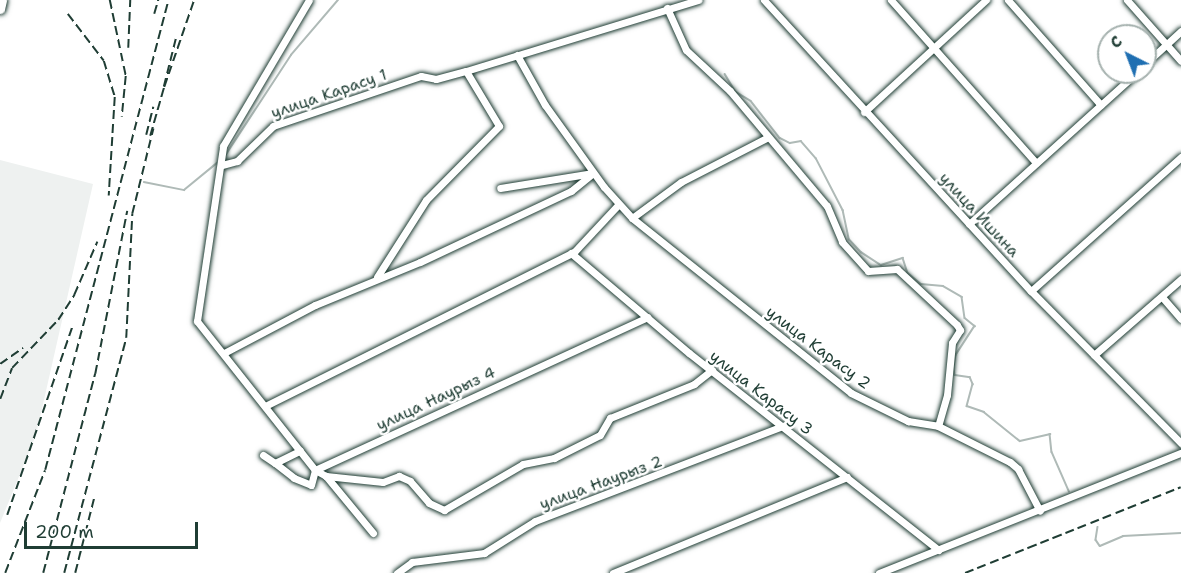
<!DOCTYPE html>
<meta charset="utf-8">
<style>
body{margin:0}
#map{position:relative;width:1181px;height:573px;overflow:hidden;background:#fff;font-family:"Shantell Sans",sans-serif}
div>[style]{position:absolute}
[style*='--x']{left:calc(var(--x)*1px);top:calc(var(--y)*1px);width:calc(var(--w)*1px);rotate:calc(var(--a)*1deg)}
.built>*{inset:0;background:#eef1f0}
.stream>*{height:1.5px;margin:-0.75px;padding:0 0.75px;transform-origin:0.75px;border-radius:0.75px;background:#afbab7}
.roads{filter:drop-shadow(0 0 2px #1f3d34) drop-shadow(0 0 2px #1f3d34)}
.minor>*{height:7px;margin:-3.5px;padding:0 3.5px;transform-origin:3.5px;border-radius:3.5px;background:#fff}
.major>*{height:9px;margin:-4.5px;padding:0 4.5px;transform-origin:4.5px;border-radius:4.5px;background:#fff}
.rail>*{height:1.5px;margin-top:-0.75px;transform-origin:0;background:repeating-linear-gradient(90deg,#1f3d34 0 9px,transparent 0 13.5px)}
span{translate:-50% -50%;white-space:nowrap;text-align:center;line-height:1.15;-webkit-text-stroke:5px #fff;paint-order:stroke}
.street-label{font-size:16px;color:#1f3d34}
.north{position:absolute;left:1097px;top:24px;width:60px;height:60px;box-sizing:border-box;background:#fff;border:2px solid #a5b1ae;border-radius:50%;rotate:318deg;font-size:16px;font-weight:700;line-height:24px;text-align:center;color:#1f3d34}
.north::after{content:'';display:block;margin:auto;width:21px;height:27px;background:#1f6fb2;clip-path:polygon(50% 0,100% 100%,50% 72%,0 100%)}
.scale{position:absolute;left:24px;top:522px;width:174px;height:27px;box-sizing:border-box;border:3px solid #1f3d34;border-top:0;padding-left:8px;font-size:18px;line-height:21px;white-space:nowrap;color:#1f3d34;-webkit-text-stroke:4px #fff;paint-order:stroke}
</style>
<div id="map">
<div class="built">
<div style="clip-path:polygon(0 160px,93px 184px,36px 435px,0 523px)"></div>
</div>
<div class="stream">
<div style="--x:725;--y:74;--w:21;--a:59"></div>
<div style="--x:736;--y:92;--w:17;--a:31"></div>
<div style="--x:751;--y:101;--w:47;--a:51.9"></div>
<div style="--x:780;--y:138;--w:11;--a:27"></div>
<div style="--x:790;--y:143;--w:11;--a:-10"></div>
<div style="--x:801;--y:141;--w:23;--a:49"></div>
<div style="--x:816;--y:158;--w:59;--a:62.6"></div>
<div style="--x:843;--y:210;--w:30;--a:78"></div>
<div style="--x:849;--y:239;--w:18;--a:47"></div>
<div style="--x:861;--y:252;--w:24;--a:33"></div>
<div style="--x:881;--y:265;--w:23;--a:-18"></div>
<div style="--x:903;--y:258;--w:16;--a:72"></div>
<div style="--x:908;--y:273;--w:17;--a:40"></div>
<div style="--x:921;--y:284;--w:22;--a:5"></div>
<div style="--x:943;--y:286;--w:22;--a:30"></div>
<div style="--x:962;--y:297;--w:21;--a:82"></div>
<div style="--x:965;--y:318;--w:13;--a:39"></div>
<div style="--x:975;--y:326;--w:35;--a:123"></div>
<div style="--x:956;--y:355;--w:13;--a:99"></div>
<div style="--x:954;--y:368;--w:7;--a:82"></div>
<div style="--x:955;--y:375;--w:15;--a:8"></div>
<div style="--x:970;--y:377;--w:8;--a:67"></div>
<div style="--x:973;--y:384;--w:23;--a:105"></div>
<div style="--x:967;--y:406;--w:18;--a:19"></div>
<div style="--x:984;--y:412;--w:46;--a:38.9"></div>
<div style="--x:1020;--y:441;--w:31;--a:-13"></div>
<div style="--x:1050;--y:434;--w:18;--a:84"></div>
<div style="--x:1052;--y:452;--w:43;--a:66.4"></div>
<div style="--x:223;--y:159;--w:124;--a:-56.8"></div>
<div style="--x:291;--y:55;--w:72;--a:-49.5"></div>
<div style="--x:144;--y:182;--w:41;--a:11.3"></div>
<div style="--x:184;--y:190;--w:43;--a:-39.3"></div>
<div style="--x:1098;--y:527;--w:13;--a:99"></div>
<div style="--x:1096;--y:540;--w:7;--a:56"></div>
<div style="--x:1100;--y:546;--w:25;--a:-23"></div>
<div style="--x:1123;--y:536;--w:58;--a:-3"></div>
</div>
<div class="roads">
<div class="minor">
<div style="--x:764;--y:0;--w:395;--a:47.5"></div>
<div style="--x:1031;--y:291;--w:214;--a:45.4"></div>
<div style="--x:891;--y:0;--w:218;--a:48.3"></div>
<div style="--x:1008;--y:0;--w:140;--a:48.5"></div>
<div style="--x:1127;--y:0;--w:81;--a:48.5"></div>
<div style="--x:667;--y:8;--w:46;--a:65.7"></div>
<div style="--x:686;--y:50;--w:60;--a:43"></div>
<div style="--x:730;--y:91;--w:150;--a:49.9"></div>
<div style="--x:827;--y:206;--w:39;--a:67"></div>
<div style="--x:842;--y:242;--w:39;--a:48"></div>
<div style="--x:868;--y:271;--w:29;--a:-4"></div>
<div style="--x:897;--y:269;--w:82;--a:43"></div>
<div style="--x:957;--y:325;--w:6;--a:59"></div>
<div style="--x:960;--y:330;--w:15;--a:122"></div>
<div style="--x:952;--y:343;--w:52;--a:95.5"></div>
<div style="--x:947;--y:395;--w:32;--a:106"></div>
<div style="--x:517;--y:55;--w:57;--a:60.8"></div>
<div style="--x:545;--y:105;--w:101;--a:54.3"></div>
<div style="--x:604;--y:187;--w:42;--a:47.9"></div>
<div style="--x:632;--y:218;--w:280;--a:38.6"></div>
<div style="--x:851;--y:393;--w:64;--a:26.2"></div>
<div style="--x:908;--y:421;--w:30;--a:9"></div>
<div style="--x:938;--y:426;--w:80;--a:26.6"></div>
<div style="--x:1010;--y:462;--w:11;--a:41"></div>
<div style="--x:1018;--y:469;--w:47;--a:62.4"></div>
<div style="--x:1145;--y:64;--w:49;--a:-42.5"></div>
<div style="--x:864;--y:112;--w:166;--a:-42.6"></div>
<div style="--x:222;--y:165;--w:16;--a:-15"></div>
<div style="--x:237;--y:161;--w:50;--a:-44.2"></div>
<div style="--x:273;--y:126;--w:156;--a:-18.7"></div>
<div style="--x:421;--y:76;--w:15;--a:11"></div>
<div style="--x:436;--y:79;--w:31;--a:-15"></div>
<div style="--x:466;--y:71;--w:243;--a:-17"></div>
<div style="--x:632;--y:218;--w:61;--a:-36.3"></div>
<div style="--x:681;--y:182;--w:98;--a:-27.3"></div>
<div style="--x:969;--y:224;--w:227;--a:-42.1"></div>
<div style="--x:571;--y:253;--w:155;--a:40.3"></div>
<div style="--x:689;--y:353;--w:318;--a:38.3"></div>
<div style="--x:377;--y:277;--w:91;--a:-57.5"></div>
<div style="--x:426;--y:200;--w:104;--a:-45.4"></div>
<div style="--x:499;--y:126;--w:64;--a:-121"></div>
<div style="--x:1031;--y:291;--w:201;--a:-41.8"></div>
<div style="--x:1162;--y:297;--w:29;--a:49"></div>
<div style="--x:224;--y:353;--w:103;--a:-27.8"></div>
<div style="--x:315;--y:305;--w:113;--a:-22.3"></div>
<div style="--x:420;--y:262;--w:167;--a:-25.2"></div>
<div style="--x:571;--y:191;--w:28;--a:-39"></div>
<div style="--x:593;--y:173;--w:94;--a:170.8"></div>
<div style="--x:1094;--y:355;--w:116;--a:-41.1"></div>
<div style="--x:265;--y:406;--w:345;--a:-26.5"></div>
<div style="--x:574;--y:252;--w:64;--a:-46.9"></div>
<div style="--x:263;--y:455;--w:14;--a:34"></div>
<div style="--x:275;--y:463;--w:28;--a:-26"></div>
<div style="--x:275;--y:463;--w:24;--a:38"></div>
<div style="--x:294;--y:478;--w:18;--a:22"></div>
<div style="--x:311;--y:485;--w:16;--a:-75"></div>
<div style="--x:315;--y:470;--w:190;--a:-128.4"></div>
<div style="--x:197;--y:321;--w:177;--a:-81.5"></div>
<div style="--x:223;--y:146;--w:169;--a:-59.5"></div>
<div style="--x:326;--y:476;--w:57;--a:6"></div>
<div style="--x:383;--y:482;--w:17;--a:-21"></div>
<div style="--x:399;--y:476;--w:12;--a:24"></div>
<div style="--x:410;--y:481;--w:29;--a:49"></div>
<div style="--x:429;--y:503;--w:17;--a:25"></div>
<div style="--x:444;--y:510;--w:91;--a:-30.2"></div>
<div style="--x:523;--y:464;--w:32;--a:-11"></div>
<div style="--x:554;--y:458;--w:51;--a:-26.6"></div>
<div style="--x:600;--y:435;--w:20;--a:-60"></div>
<div style="--x:610;--y:418;--w:91;--a:-22"></div>
<div style="--x:694;--y:384;--w:23;--a:-38"></div>
<div style="--x:373;--y:533;--w:74;--a:-129.5"></div>
<div style="--x:326;--y:476;--w:13;--a:-151"></div>
<div style="--x:315;--y:470;--w:366;--a:-24.7"></div>
<div style="--x:397;--y:573;--w:19;--a:-36"></div>
<div style="--x:412;--y:562;--w:73;--a:-7.1"></div>
<div style="--x:484;--y:553;--w:60;--a:-32.1"></div>
<div style="--x:535;--y:521;--w:266;--a:-21"></div>
<div style="--x:613;--y:573;--w:253;--a:-22.3"></div>
<div style="--x:879;--y:573;--w:325;--a:-21.7"></div>
</div>
<div class="major">
<div style="--x:0;--y:9;--w:9;--a:-77"></div>
</div>
</div>
<div class="rail">
<div style="--x:110;--y:0;--w:78;--a:78.1"></div>
<div style="--x:126;--y:76;--w:41;--a:95.6"></div>
<div style="--x:68;--y:14;--w:59;--a:52.5"></div>
<div style="--x:104;--y:61;--w:38;--a:73"></div>
<div style="--x:115;--y:97;--w:99;--a:93.5"></div>
<div style="--x:154;--y:14;--w:15;--a:-74"></div>
<div style="--x:176;--y:39;--w:49;--a:104"></div>
<div style="--x:164;--y:87;--w:92;--a:-71"></div>
<div style="--x:128;--y:48;--w:48;--a:-87.6"></div>
<div style="--x:146;--y:135;--w:29;--a:-76"></div>
<div style="--x:150;--y:136;--w:51;--a:-74.1"></div>
<div style="--x:0;--y:364;--w:28;--a:-35"></div>
<div style="--x:0;--y:399;--w:33;--a:-69"></div>
<div style="--x:12;--y:368;--w:66;--a:-46.2"></div>
<div style="--x:58;--y:320;--w:30;--a:-57"></div>
<div style="--x:74;--y:295;--w:58;--a:-66.5"></div>
<div style="--x:7;--y:515;--w:202;--a:-70.9"></div>
<div style="--x:5;--y:573;--w:110;--a:-68.8"></div>
<div style="--x:45;--y:470;--w:486;--a:-75.3"></div>
<div style="--x:43;--y:573;--w:206;--a:-75.4"></div>
<div style="--x:95;--y:374;--w:166;--a:-78.9"></div>
<div style="--x:64;--y:573;--w:243;--a:-75.2"></div>
<div style="--x:126;--y:338;--w:124;--a:-87.2"></div>
<div style="--x:132;--y:214;--w:88;--a:-76.1"></div>
<div style="--x:75;--y:573;--w:81;--a:-75.8"></div>
<div style="--x:965;--y:573;--w:232;--a:-21.7"></div>
</div>
<div class="street-label">
<span style="left:329px;top:94px;rotate:-19deg">улица Карасу 1</span>
<span style="left:979px;top:215px;rotate:47deg">улица Ишина</span>
<span style="left:818px;top:348px;rotate:37deg">улица Карасу 2</span>
<span style="left:761px;top:393px;rotate:38deg">улица Карасу 3</span>
<span style="left:436px;top:399px;rotate:-25deg">улица Наурыз 4</span>
<span style="left:601px;top:483px;rotate:-20deg">улица Наурыз 2</span>
</div>
<div class="north">С</div>
<div class="scale">200 m</div>
</div>
